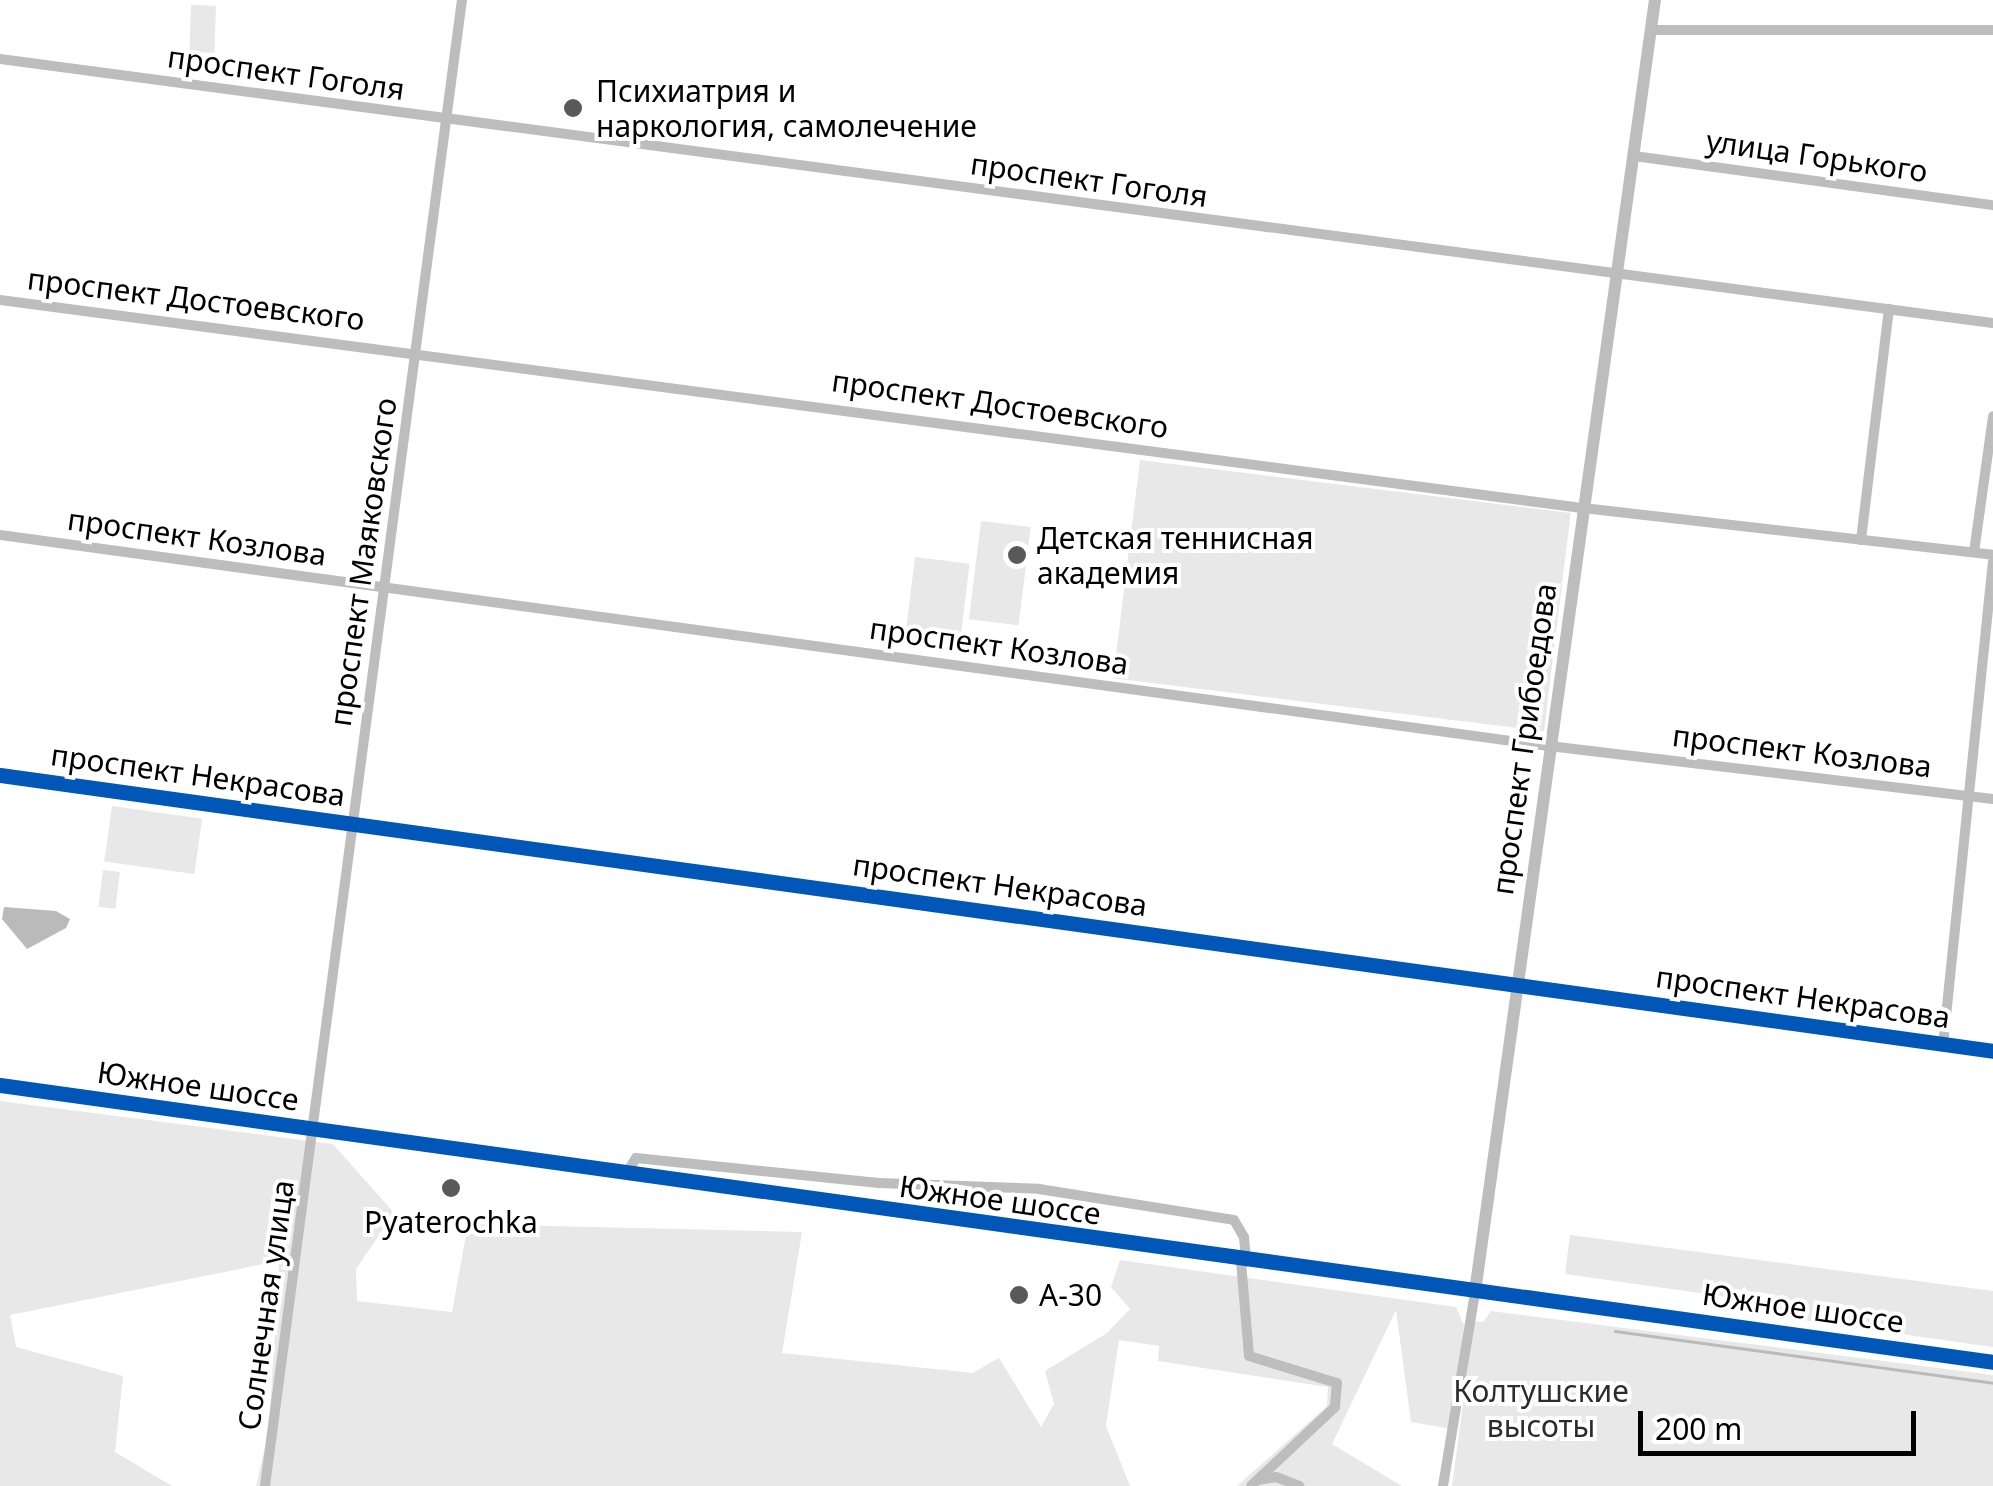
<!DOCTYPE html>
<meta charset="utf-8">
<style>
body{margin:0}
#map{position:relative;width:1993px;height:1486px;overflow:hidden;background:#fff;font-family:"Noto Sans",sans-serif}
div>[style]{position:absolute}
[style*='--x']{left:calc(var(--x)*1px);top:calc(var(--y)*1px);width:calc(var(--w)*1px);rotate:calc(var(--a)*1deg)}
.green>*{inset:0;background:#e8e8e8;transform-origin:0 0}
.water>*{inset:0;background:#bababa}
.stream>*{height:2.5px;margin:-1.25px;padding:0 1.25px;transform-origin:1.25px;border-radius:1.25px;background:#bababa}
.minor>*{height:10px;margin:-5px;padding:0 5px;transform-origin:5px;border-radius:5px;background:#bdbdbd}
.tertiary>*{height:12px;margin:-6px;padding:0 6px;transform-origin:6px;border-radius:6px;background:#bdbdbd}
.cycleway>*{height:15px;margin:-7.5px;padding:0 7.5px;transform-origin:7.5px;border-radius:7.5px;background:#0057b8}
.dots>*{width:28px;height:28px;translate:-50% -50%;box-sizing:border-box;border:5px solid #fff;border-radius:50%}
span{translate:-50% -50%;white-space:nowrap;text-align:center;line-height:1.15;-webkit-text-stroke:8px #fff;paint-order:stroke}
.street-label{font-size:30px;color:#000}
.poi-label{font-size:30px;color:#000}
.left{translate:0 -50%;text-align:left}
.park-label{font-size:30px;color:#2c2c2c}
.scale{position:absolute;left:1638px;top:1411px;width:278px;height:45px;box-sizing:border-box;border:5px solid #000;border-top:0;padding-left:12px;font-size:30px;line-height:35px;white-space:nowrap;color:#000;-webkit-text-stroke:8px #fff;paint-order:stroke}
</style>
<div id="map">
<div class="green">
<div style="left:191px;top:5px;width:25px;height:47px;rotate:2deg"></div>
<div style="left:1140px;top:460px;width:434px;height:220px;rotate:7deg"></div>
<div style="left:981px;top:521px;width:50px;height:99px;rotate:7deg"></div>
<div style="left:915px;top:557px;width:55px;height:75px;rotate:7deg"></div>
<div style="left:112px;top:806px;width:91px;height:56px;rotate:8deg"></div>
<div style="left:103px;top:870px;width:17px;height:37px;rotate:7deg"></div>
<div style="clip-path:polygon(0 1101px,333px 1144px,394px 1213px,356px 1269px,357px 1301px,452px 1312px,468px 1224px,802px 1232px,782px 1353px,973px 1373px,999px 1358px,1041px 1427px,1054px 1404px,1045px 1371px,1107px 1333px,1130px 1309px,1111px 1287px,1120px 1260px,1456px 1307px,1464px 1325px,1451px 1429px,1411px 1422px,1396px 1310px,1332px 1444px,1402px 1486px,1237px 1486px,1327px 1406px,1328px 1387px,1158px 1361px,1159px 1346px,1119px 1340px,1106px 1426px,1130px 1486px,256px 1486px,269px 1430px,279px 1261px,10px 1315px,16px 1347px,123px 1376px,115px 1452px,172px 1486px,0 1486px)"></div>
<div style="clip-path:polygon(1570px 1235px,1993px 1291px,1993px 1347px,1780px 1317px,1777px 1304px,1565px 1274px)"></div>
<div style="clip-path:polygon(1491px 1311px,1993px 1375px,1993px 1486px,1452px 1486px,1474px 1321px,1483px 1322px)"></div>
</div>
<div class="water">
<div style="clip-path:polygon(4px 907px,56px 911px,70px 919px,66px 928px,27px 949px,2px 919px)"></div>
</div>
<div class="stream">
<div style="--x:1615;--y:1331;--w:382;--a:7.8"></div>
</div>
<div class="minor">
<div style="--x:1652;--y:30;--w:341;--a:0"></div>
<div style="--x:0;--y:59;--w:2010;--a:7.55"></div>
<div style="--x:1634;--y:156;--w:362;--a:7.8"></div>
<div style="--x:0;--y:300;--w:1597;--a:7.49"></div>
<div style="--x:1583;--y:508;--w:413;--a:6.5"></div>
<div style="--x:0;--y:535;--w:1563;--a:7.76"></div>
<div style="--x:1549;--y:746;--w:447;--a:6.8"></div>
<div style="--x:1861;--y:540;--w:233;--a:-83.1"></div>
<div style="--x:1974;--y:552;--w:137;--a:-82"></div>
<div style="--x:0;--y:775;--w:2012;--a:7.88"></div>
<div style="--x:1943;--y:1045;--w:486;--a:-84.1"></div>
<div style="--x:626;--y:1174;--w:19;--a:-58"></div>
<div style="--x:636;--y:1158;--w:244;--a:5.9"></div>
<div style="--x:879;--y:1183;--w:160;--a:2.1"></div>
<div style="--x:1039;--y:1189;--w:197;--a:9"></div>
<div style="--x:1234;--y:1220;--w:20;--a:60"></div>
<div style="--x:1244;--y:1237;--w:25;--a:85"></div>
<div style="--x:1241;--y:1262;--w:94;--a:85.1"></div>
<div style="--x:1249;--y:1356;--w:92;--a:17.1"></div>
<div style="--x:1337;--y:1383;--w:24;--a:95"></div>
<div style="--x:1335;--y:1407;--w:115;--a:136.8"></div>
<div style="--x:1258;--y:1480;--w:18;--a:-9"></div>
<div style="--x:1276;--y:1477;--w:25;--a:21"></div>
<div style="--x:265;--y:1486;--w:1499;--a:-82.45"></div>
<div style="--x:1443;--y:1486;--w:197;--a:-80.6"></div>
</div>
<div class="tertiary">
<div style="--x:0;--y:1085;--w:2012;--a:7.91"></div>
<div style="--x:1475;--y:1292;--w:1304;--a:-82.07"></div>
</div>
<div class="cycleway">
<div style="--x:0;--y:775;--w:2012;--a:7.88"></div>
<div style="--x:0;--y:1085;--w:2012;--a:7.91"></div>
</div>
<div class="dots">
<div style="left:573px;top:108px;background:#595959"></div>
<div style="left:1017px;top:555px;background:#595959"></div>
<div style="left:451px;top:1188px;background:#595959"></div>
<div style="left:1019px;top:1295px;background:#595959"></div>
</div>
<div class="street-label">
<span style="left:286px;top:73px;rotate:8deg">проспект Гоголя</span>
<span style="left:1817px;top:156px;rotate:8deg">улица Горького</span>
<span style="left:1089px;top:180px;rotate:8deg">проспект Гоголя</span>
<span style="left:196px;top:299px;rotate:7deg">проспект Достоевского</span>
<span style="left:1000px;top:404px;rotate:8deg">проспект Достоевского</span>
<span style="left:197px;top:537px;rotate:8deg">проспект Козлова</span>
<span style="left:363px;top:562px;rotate:-82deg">проспект Маяковского</span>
<span style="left:999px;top:646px;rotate:8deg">проспект Козлова</span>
<span style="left:1524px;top:739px;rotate:-82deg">проспект Грибоедова</span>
<span style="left:1802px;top:751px;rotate:7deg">проспект Козлова</span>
<span style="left:198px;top:775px;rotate:8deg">проспект Некрасова</span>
<span style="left:1000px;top:885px;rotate:8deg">проспект Некрасова</span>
<span style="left:1803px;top:997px;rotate:8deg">проспект Некрасова</span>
<span style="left:198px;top:1086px;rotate:8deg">Южное шоссе</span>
<span style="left:1000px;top:1200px;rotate:8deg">Южное шоссе</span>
<span style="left:266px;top:1305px;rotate:-82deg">Солнечная улица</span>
<span style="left:1803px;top:1308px;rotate:8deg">Южное шоссе</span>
</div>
<div class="poi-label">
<span class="left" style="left:596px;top:108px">Психиатрия и<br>наркология, самолечение</span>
<span class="left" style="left:1037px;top:555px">Детская теннисная<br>академия</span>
<span style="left:451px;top:1222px">Pyaterochka</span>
<span class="left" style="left:1039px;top:1295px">А-30</span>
</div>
<div class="park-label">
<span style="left:1541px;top:1408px">Колтушские<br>высоты</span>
</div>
<div class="scale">200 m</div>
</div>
